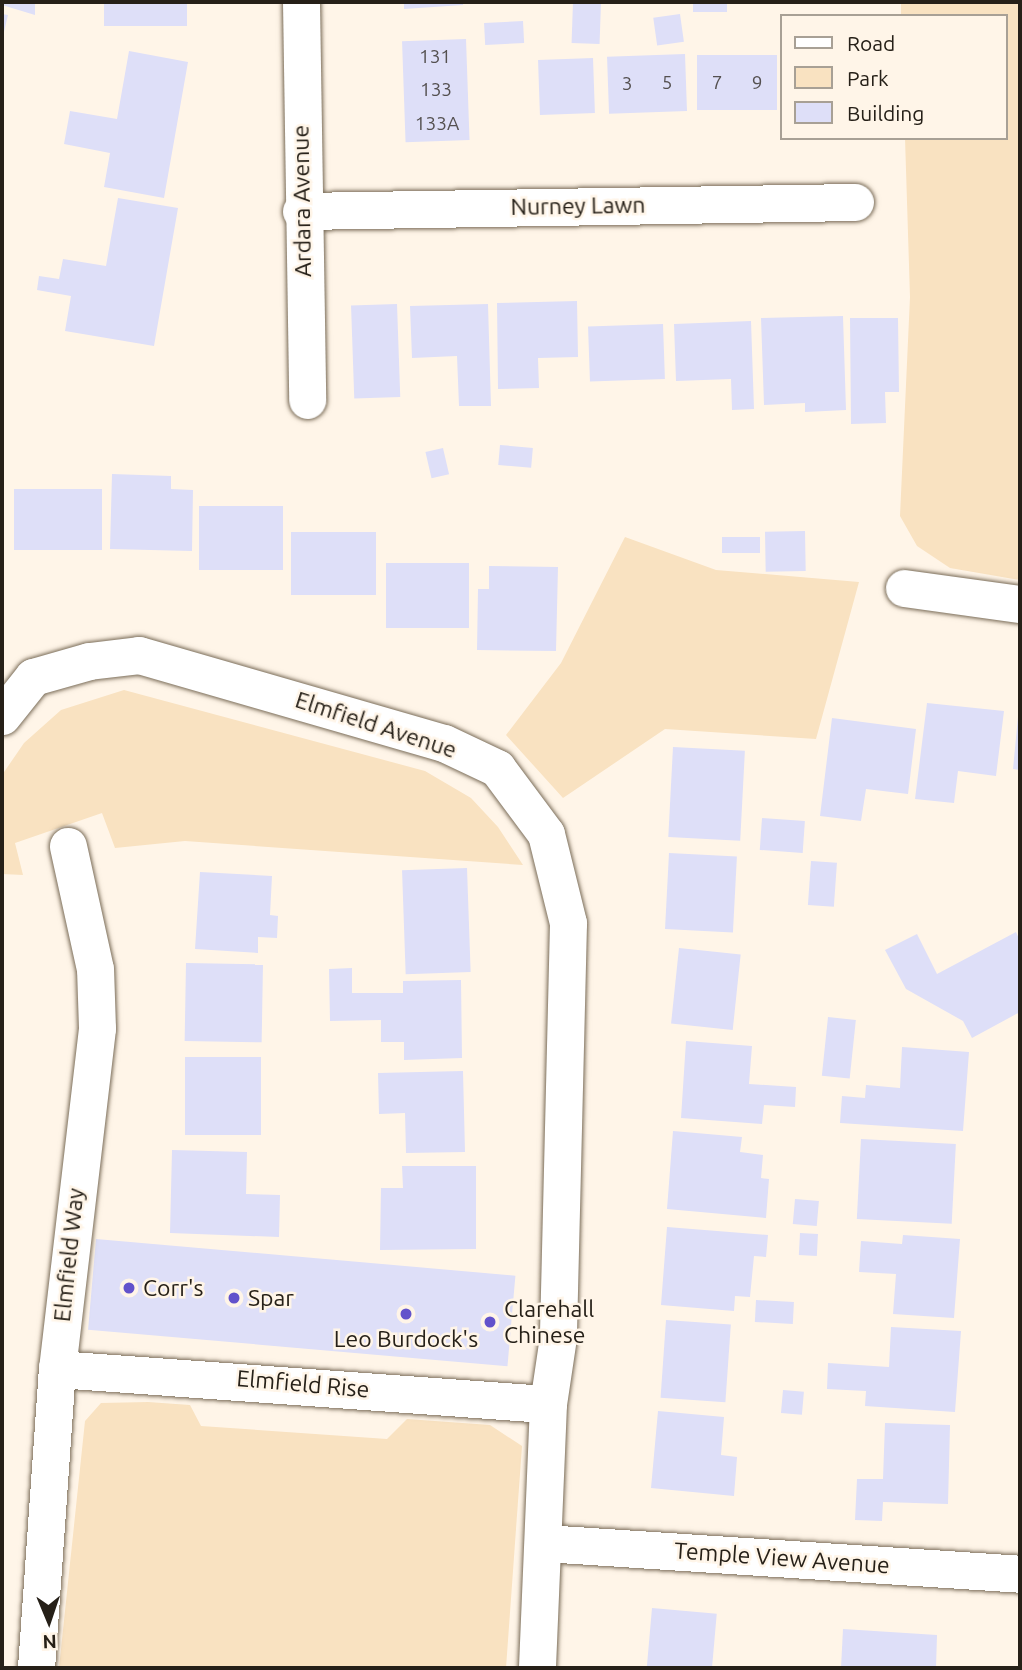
<!DOCTYPE html>
<style>
body{margin:0}
#map{position:relative;width:1022px;height:1670px;overflow:hidden;background:#fff5e8;font-family:Ubuntu,sans-serif}
div>[style]{position:absolute}
[style*='--x']{left:calc(var(--x)*1px);top:calc(var(--y)*1px);width:calc(var(--w)*1px);rotate:calc(var(--a)*1deg)}
.green>*{inset:0;background:#f9e2c1}
.building>*{inset:0;background:#dedff8;transform-origin:0 0}
.roads{filter:drop-shadow(0 0 2px #7b6d59) drop-shadow(0 0 2px #7b6d59)}
.minor>*{height:37px;margin:-18.5px;padding:0 18.5px;transform-origin:18.5px;border-radius:18.5px;background:#fff}
.dots>*{width:19px;height:19px;translate:-50% -50%;box-sizing:border-box;border:4px solid #fff5e8;border-radius:50%}
span{translate:-50% -50%;white-space:nowrap;text-align:center;line-height:1.15;-webkit-text-stroke:5px #fff5e8;paint-order:stroke}
.number-label{font-size:19px;color:#545050}
.number-label span{-webkit-text-stroke-width:0}
.street-label{font-size:23px;color:#262018}
.poi-label{font-size:23px;color:#262018}
.left{translate:0 -50%;text-align:left}
.frame{position:absolute;inset:0;border:4px solid #262018;pointer-events:none}
.legend{position:absolute;left:780px;top:14px;width:228px;height:126px;box-sizing:border-box;background:#fff5e8;border:2px solid #a8a095;margin:0;padding:9px 12px;list-style:none;font-size:21px;color:#262018}
.legend li{display:flex;align-items:center;gap:14px;height:35px}
.legend b{width:35px;border:2px solid #a8a095}
.north{position:absolute;left:14px;top:1586px;width:70px;height:70px;-webkit-text-stroke:5px #fff5e8;paint-order:stroke;rotate:178deg;font-size:19px;font-weight:700;line-height:28px;text-align:center;color:#262018}
.north::after{content:'';display:block;margin:auto;width:24px;height:32px;background:#262018;clip-path:polygon(50% 0,100% 100%,50% 72%,0 100%)}
</style>
<div id="map">
<div class="green">
<div style="clip-path:polygon(901px 2px,1020px 2px,1020px 580px,950px 568px,917px 546px,900px 516px,910px 297px,905px 138px,1006px 138px,1006px 16px,901px 16px)"></div>
<div style="clip-path:polygon(625px 537px,716px 570px,859px 582px,816px 739px,665px 729px,563px 798px,506px 735px,561px 663px)"></div>
<div style="clip-path:polygon(124px 690px,425px 771px,471px 798px,498px 827px,523px 865px,185px 841px,115px 848px,102px 813px,15px 843px,23px 875px,2px 874px,2px 775px,24px 743px,61px 710px)"></div>
<div style="clip-path:polygon(148px 1402px,190px 1405px,201px 1426px,387px 1439px,407px 1419px,490px 1425px,522px 1446px,506px 1668px,59px 1668px,85px 1421px,101px 1403px)"></div>
</div>
<div class="building">
<div style="clip-path:polygon(2px 2px,35px 2px,35px 15px,2px 5px)"></div>
<div style="left:104px;top:2px;width:83px;height:24px"></div>
<div style="clip-path:polygon(404px 2px,463px 2px,463px 5px,404px 9px)"></div>
<div style="left:573px;top:2px;width:28px;height:41px;rotate:2deg"></div>
<div style="left:693px;top:2px;width:34px;height:10px"></div>
<div style="clip-path:polygon(2px 14px,8px 15px,3px 36px,2px 36px)"></div>
<div style="left:680px;top:14px;width:28px;height:27px;rotate:82deg"></div>
<div style="left:523px;top:21px;width:22px;height:39px;rotate:87deg"></div>
<div style="left:466px;top:39px;width:101px;height:64px;rotate:88deg"></div>
<div style="clip-path:polygon(129px 51px,188px 62px,164px 198px,104px 187px,110px 153px,64px 144px,70px 111px,117px 119px)"></div>
<div style="left:685px;top:54px;width:57px;height:78px;rotate:88deg"></div>
<div style="left:777px;top:55px;width:55px;height:80px;rotate:90deg"></div>
<div style="left:593px;top:58px;width:55px;height:55px;rotate:88deg"></div>
<div style="clip-path:polygon(118px 198px,178px 208px,154px 346px,65px 331px,71px 296px,37px 290px,39px 276px,59px 279px,63px 259px,106px 266px)"></div>
<div style="clip-path:polygon(577px 301px,578px 357px,538px 358px,539px 388px,498px 389px,497px 303px)"></div>
<div style="left:397px;top:304px;width:93px;height:46px;rotate:88deg"></div>
<div style="clip-path:polygon(488px 304px,491px 406px,459px 406px,457px 356px,412px 358px,410px 306px)"></div>
<div style="clip-path:polygon(843px 316px,846px 410px,805px 412px,805px 403px,764px 405px,761px 318px)"></div>
<div style="clip-path:polygon(850px 318px,898px 318px,899px 392px,885px 392px,886px 423px,851px 424px)"></div>
<div style="clip-path:polygon(751px 321px,754px 409px,732px 410px,731px 379px,676px 381px,674px 324px)"></div>
<div style="left:663px;top:324px;width:55px;height:75px;rotate:88deg"></div>
<div style="left:500px;top:445px;width:33px;height:20px;rotate:5deg"></div>
<div style="left:443px;top:448px;width:27px;height:18px;rotate:77deg"></div>
<div style="clip-path:polygon(112px 474px,171px 476px,171px 489px,193px 490px,192px 551px,110px 549px)"></div>
<div style="left:14px;top:489px;width:88px;height:61px"></div>
<div style="left:199px;top:506px;width:84px;height:64px"></div>
<div style="left:805px;top:531px;width:40px;height:40px;rotate:89deg"></div>
<div style="left:291px;top:532px;width:85px;height:63px"></div>
<div style="left:760px;top:537px;width:16px;height:38px;rotate:90deg"></div>
<div style="left:386px;top:563px;width:83px;height:65px"></div>
<div style="clip-path:polygon(489px 566px,558px 567px,556px 651px,477px 650px,478px 589px,489px 589px)"></div>
<div style="clip-path:polygon(927px 703px,1004px 711px,996px 776px,958px 771px,954px 803px,915px 799px)"></div>
<div style="clip-path:polygon(1018px 717px,1020px 717px,1020px 770px,1013px 769px)"></div>
<div style="clip-path:polygon(832px 718px,916px 729px,908px 794px,866px 789px,861px 821px,820px 816px)"></div>
<div style="left:673px;top:747px;width:72px;height:90px;rotate:3deg"></div>
<div style="left:762px;top:818px;width:43px;height:32px;rotate:4deg"></div>
<div style="left:669px;top:853px;width:68px;height:76px;rotate:3deg"></div>
<div style="left:811px;top:861px;width:26px;height:44px;rotate:4deg"></div>
<div style="left:467px;top:868px;width:104px;height:65px;rotate:88deg"></div>
<div style="clip-path:polygon(200px 872px,272px 876px,270px 915px,278px 916px,277px 938px,258px 937px,258px 953px,195px 949px)"></div>
<div style="clip-path:polygon(1016px 932px,1020px 941px,1020px 1012px,972px 1038px,963px 1021px,906px 989px,885px 950px,917px 934px,937px 974px)"></div>
<div style="left:679px;top:948px;width:62px;height:76px;rotate:6deg"></div>
<div style="left:186px;top:963px;width:77px;height:78px;rotate:1deg"></div>
<div style="clip-path:polygon(352px 968px,352px 993px,403px 993px,403px 981px,461px 980px,462px 1058px,404px 1060px,404px 1042px,381px 1042px,381px 1020px,330px 1021px,329px 969px)"></div>
<div style="left:828px;top:1017px;width:28px;height:59px;rotate:6deg"></div>
<div style="clip-path:polygon(686px 1041px,752px 1046px,749px 1084px,796px 1087px,795px 1107px,764px 1105px,762px 1124px,681px 1118px)"></div>
<div style="clip-path:polygon(902px 1047px,969px 1052px,963px 1131px,840px 1123px,842px 1096px,865px 1098px,866px 1085px,900px 1088px)"></div>
<div style="left:185px;top:1057px;width:76px;height:78px"></div>
<div style="clip-path:polygon(463px 1071px,465px 1152px,406px 1153px,405px 1113px,379px 1114px,378px 1073px)"></div>
<div style="clip-path:polygon(673px 1131px,742px 1137px,740px 1152px,763px 1155px,761px 1178px,769px 1179px,766px 1218px,667px 1209px)"></div>
<div style="left:861px;top:1139px;width:95px;height:80px;rotate:3deg"></div>
<div style="clip-path:polygon(172px 1150px,247px 1152px,246px 1194px,280px 1195px,279px 1237px,170px 1233px)"></div>
<div style="clip-path:polygon(402px 1166px,476px 1166px,476px 1249px,380px 1250px,381px 1188px,403px 1188px)"></div>
<div style="left:795px;top:1199px;width:24px;height:25px;rotate:5deg"></div>
<div style="clip-path:polygon(667px 1227px,768px 1235px,766px 1257px,754px 1256px,750px 1297px,735px 1296px,734px 1311px,661px 1305px)"></div>
<div style="left:800px;top:1233px;width:18px;height:22px;rotate:3deg"></div>
<div style="clip-path:polygon(903px 1235px,960px 1239px,954px 1318px,893px 1314px,896px 1274px,859px 1272px,861px 1241px,902px 1244px)"></div>
<div style="left:96px;top:1239px;width:421px;height:91px;rotate:5deg"></div>
<div style="left:756px;top:1300px;width:38px;height:22px;rotate:3deg"></div>
<div style="left:666px;top:1320px;width:65px;height:78px;rotate:4deg"></div>
<div style="clip-path:polygon(891px 1327px,961px 1331px,955px 1412px,865px 1406px,866px 1391px,827px 1389px,828px 1363px,889px 1367px)"></div>
<div style="left:783px;top:1390px;width:21px;height:23px;rotate:5deg"></div>
<div style="clip-path:polygon(658px 1411px,724px 1417px,721px 1455px,737px 1457px,734px 1496px,651px 1488px)"></div>
<div style="clip-path:polygon(885px 1423px,950px 1425px,948px 1504px,883px 1502px,882px 1521px,855px 1520px,857px 1479px,883px 1479px)"></div>
<div style="left:652px;top:1608px;width:65px;height:60px;rotate:5deg"></div>
<div style="clip-path:polygon(843px 1629px,937px 1635px,936px 1668px,841px 1668px)"></div>
</div>
<div class="roads">
<div class="minor">
<div style="--x:301;--y:2;--w:398;--a:89.1"></div>
<div style="--x:301;--y:211;--w:554;--a:-0.93"></div>
<div style="--x:904;--y:588;--w:117;--a:7.9"></div>
<div style="--x:2;--y:716;--w:50;--a:-51.5"></div>
<div style="--x:33;--y:677;--w:58;--a:-15.9"></div>
<div style="--x:89;--y:661;--w:50;--a:-6.8"></div>
<div style="--x:139;--y:655;--w:317;--a:16.1"></div>
<div style="--x:444;--y:743;--w:59;--a:25.3"></div>
<div style="--x:497;--y:768;--w:82;--a:53.4"></div>
<div style="--x:546;--y:834;--w:92;--a:76.1"></div>
<div style="--x:568;--y:923;--w:414;--a:91.4"></div>
<div style="--x:558;--y:1337;--w:68;--a:98.5"></div>
<div style="--x:548;--y:1404;--w:264;--a:92.4"></div>
<div style="--x:57;--y:1369;--w:492;--a:4.1"></div>
<div style="--x:544;--y:1543;--w:477;--a:3.7"></div>
<div style="--x:36;--y:1668;--w:300;--a:-86"></div>
<div style="--x:57;--y:1369;--w:343;--a:-83.3"></div>
<div style="--x:97;--y:1028;--w:59;--a:-91.9"></div>
<div style="--x:95;--y:969;--w:126;--a:-102.4"></div>
</div>
</div>
<div class="dots">
<div style="left:129px;top:1288px;background:#6252cb"></div>
<div style="left:234px;top:1298px;background:#6252cb"></div>
<div style="left:406px;top:1314px;background:#6252cb"></div>
<div style="left:490px;top:1322px;background:#6252cb"></div>
</div>
<div class="number-label">
<span style="left:435px;top:57px">131</span>
<span style="left:667px;top:83px">5</span>
<span style="left:717px;top:83px">7</span>
<span style="left:757px;top:83px">9</span>
<span style="left:627px;top:84px">3</span>
<span style="left:436px;top:90px">133</span>
<span style="left:437px;top:124px">133A</span>
</div>
<div class="street-label">
<span style="left:302px;top:201px;rotate:-91deg">Ardara Avenue</span>
<span style="left:578px;top:206px;rotate:-1deg">Nurney Lawn</span>
<span style="left:376px;top:725px;rotate:18deg">Elmfield Avenue</span>
<span style="left:69px;top:1255px;rotate:-84deg">Elmfield Way</span>
<span style="left:303px;top:1384px;rotate:5deg">Elmfield Rise</span>
<span style="left:782px;top:1558px;rotate:4deg">Temple View Avenue</span>
</div>
<div class="poi-label">
<span class="left" style="left:143px;top:1288px">Corr's</span>
<span class="left" style="left:248px;top:1298px">Spar</span>
<span class="left" style="left:504px;top:1322px">Clarehall<br>Chinese</span>
<span style="left:406px;top:1339px">Leo Burdock's</span>
</div>
<div class="frame"></div>
<ul class="legend">
<li><b style="height:9px;background:#fff"></b>Road</li>
<li><b style="height:19px;background:#f9e2c1"></b>Park</li>
<li><b style="height:19px;background:#dedff8"></b>Building</li>
</ul>
<div class="north">N</div>
</div>
